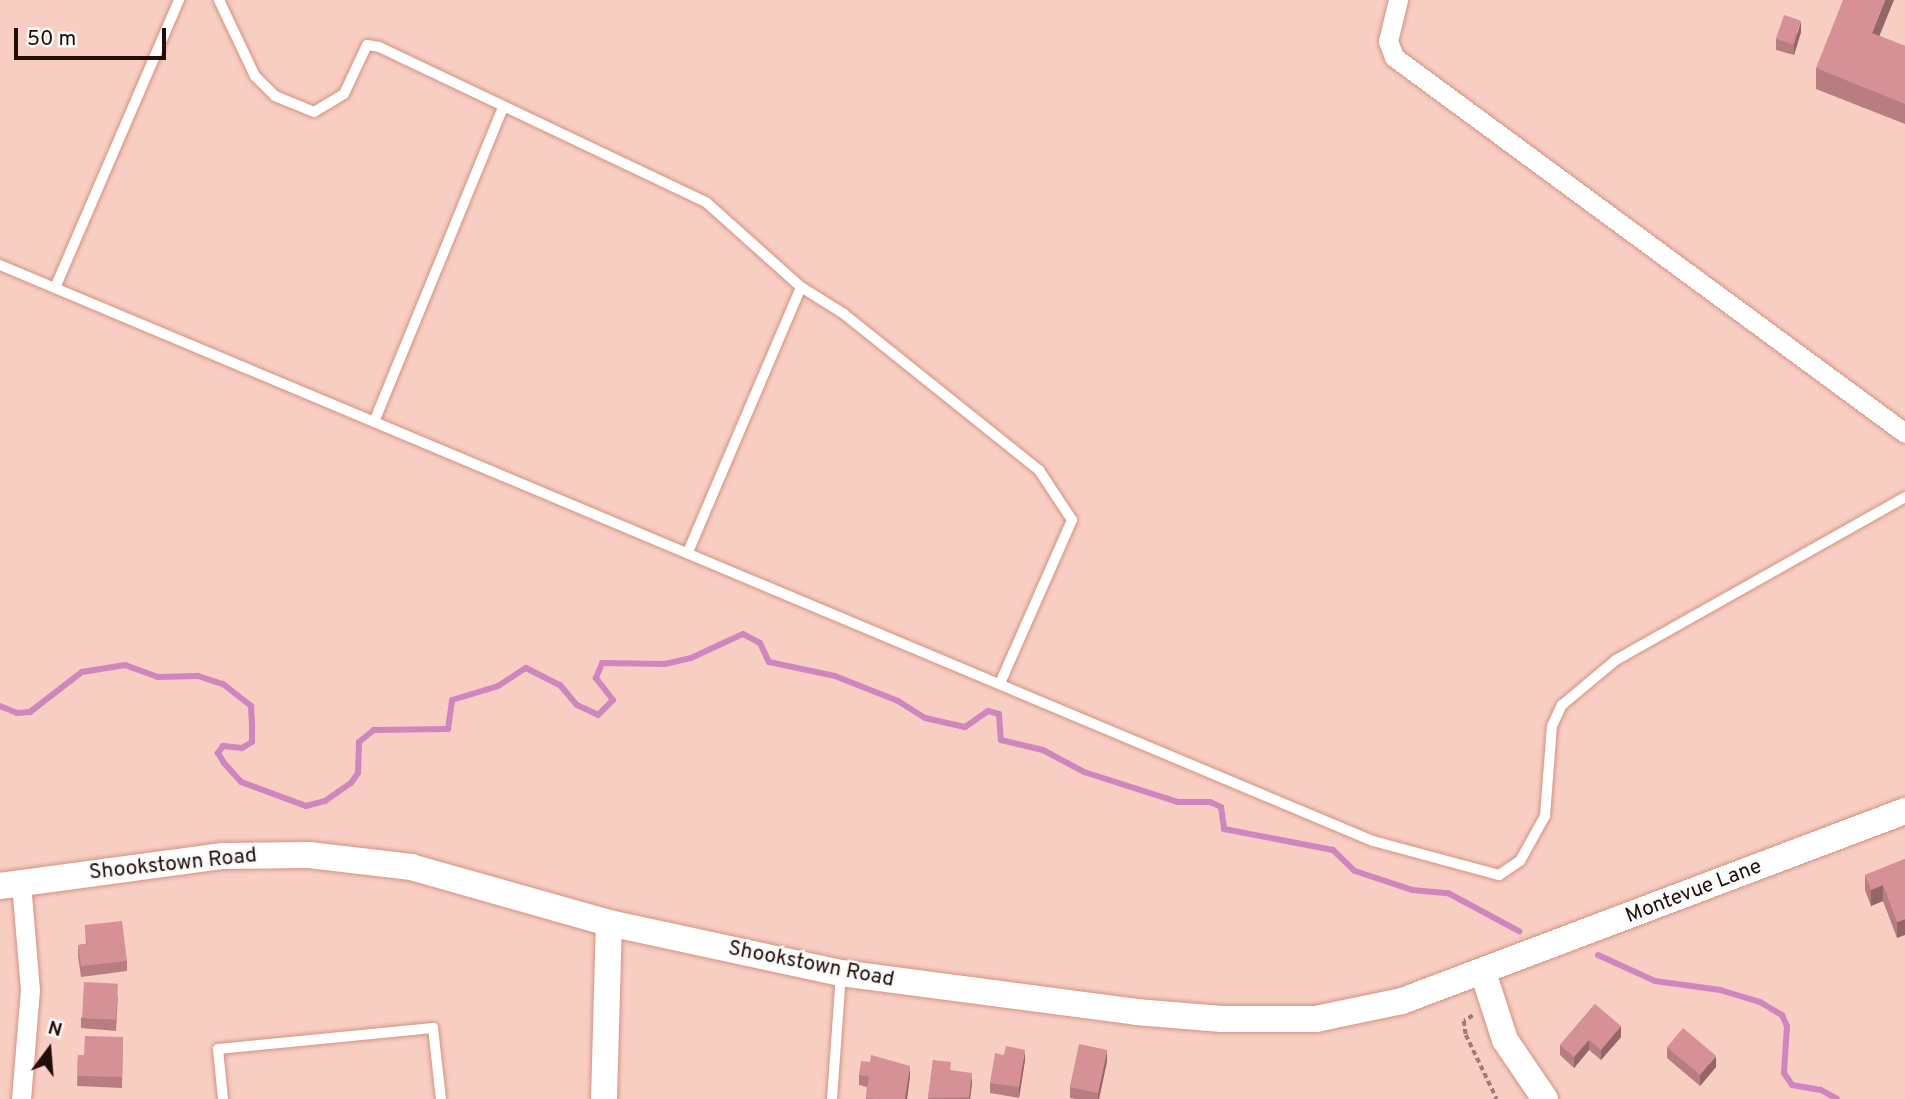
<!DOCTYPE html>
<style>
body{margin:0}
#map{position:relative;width:1905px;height:1099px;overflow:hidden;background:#f8cec3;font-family:Overpass,sans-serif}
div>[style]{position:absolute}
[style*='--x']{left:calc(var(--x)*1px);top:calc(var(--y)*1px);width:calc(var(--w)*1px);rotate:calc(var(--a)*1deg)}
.stream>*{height:6px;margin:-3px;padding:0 3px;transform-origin:3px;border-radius:3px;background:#cf86be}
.path>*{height:3.5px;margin-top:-1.75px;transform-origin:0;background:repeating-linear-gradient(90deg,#9e7c73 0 5px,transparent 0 8.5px)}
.roads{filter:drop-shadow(0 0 2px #d39280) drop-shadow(0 0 2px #d39280)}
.lane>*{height:10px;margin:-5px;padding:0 5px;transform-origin:5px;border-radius:5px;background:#fff}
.street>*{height:19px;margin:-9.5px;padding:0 9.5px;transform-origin:9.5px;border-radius:9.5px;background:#fff}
.secondary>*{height:26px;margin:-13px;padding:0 13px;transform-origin:13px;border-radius:13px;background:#fff}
.wall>*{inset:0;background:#b77d80}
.shaded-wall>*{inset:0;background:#956668}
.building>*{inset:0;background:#d59195;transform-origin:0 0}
span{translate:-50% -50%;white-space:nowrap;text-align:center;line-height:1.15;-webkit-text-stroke:5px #fafafa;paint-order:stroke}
.street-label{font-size:21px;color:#240d07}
.north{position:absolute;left:14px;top:1015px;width:70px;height:70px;-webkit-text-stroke:5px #fafafa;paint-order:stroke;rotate:16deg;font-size:19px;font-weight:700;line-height:28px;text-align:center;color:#240d07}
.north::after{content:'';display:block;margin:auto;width:24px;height:32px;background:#240d07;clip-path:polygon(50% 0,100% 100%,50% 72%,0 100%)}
.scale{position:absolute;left:14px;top:28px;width:152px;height:32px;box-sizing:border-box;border:4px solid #240d07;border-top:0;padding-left:9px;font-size:21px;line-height:24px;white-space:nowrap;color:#240d07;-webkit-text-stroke:5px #fafafa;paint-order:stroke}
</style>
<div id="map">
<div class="stream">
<div style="--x:0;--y:706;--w:18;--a:22"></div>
<div style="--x:17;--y:713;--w:13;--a:-4"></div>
<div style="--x:30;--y:712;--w:66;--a:-37.6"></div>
<div style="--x:82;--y:672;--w:44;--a:-9.2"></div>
<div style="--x:125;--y:665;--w:35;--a:20"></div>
<div style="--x:158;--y:677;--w:40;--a:-1.4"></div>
<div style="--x:198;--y:676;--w:26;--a:18"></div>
<div style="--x:223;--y:684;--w:36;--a:38"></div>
<div style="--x:251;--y:706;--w:17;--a:87"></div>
<div style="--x:252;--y:723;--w:19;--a:90"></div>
<div style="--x:252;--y:742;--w:12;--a:149"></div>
<div style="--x:242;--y:748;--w:19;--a:-174"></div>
<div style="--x:223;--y:746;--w:9;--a:126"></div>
<div style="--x:218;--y:753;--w:12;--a:59"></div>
<div style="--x:224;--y:763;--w:25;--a:48"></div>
<div style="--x:241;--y:782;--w:69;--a:20.3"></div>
<div style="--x:306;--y:806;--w:20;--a:-15"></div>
<div style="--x:325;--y:801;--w:32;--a:-35"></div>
<div style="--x:351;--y:783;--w:12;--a:-55"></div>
<div style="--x:358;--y:773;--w:31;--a:-88"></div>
<div style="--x:359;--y:742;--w:19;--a:-39"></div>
<div style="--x:374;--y:730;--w:74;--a:-0.8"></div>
<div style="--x:448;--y:729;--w:29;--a:-82"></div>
<div style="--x:452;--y:700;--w:48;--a:-16.9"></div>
<div style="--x:498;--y:686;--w:33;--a:-33"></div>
<div style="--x:526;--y:668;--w:38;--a:27"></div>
<div style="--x:560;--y:685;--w:26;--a:50"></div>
<div style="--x:577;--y:705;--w:23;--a:25"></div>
<div style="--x:598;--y:715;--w:21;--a:-45"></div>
<div style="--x:613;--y:700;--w:28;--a:-128"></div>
<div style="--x:596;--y:678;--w:16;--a:-68"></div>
<div style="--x:602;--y:663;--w:63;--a:0.9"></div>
<div style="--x:665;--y:664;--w:27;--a:-13"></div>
<div style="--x:691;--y:658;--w:57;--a:-24.8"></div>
<div style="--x:743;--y:634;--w:19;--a:28"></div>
<div style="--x:760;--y:643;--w:21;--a:65"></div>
<div style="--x:769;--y:662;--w:67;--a:12"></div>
<div style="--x:835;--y:676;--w:68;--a:21.6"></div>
<div style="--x:898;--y:701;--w:32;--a:32"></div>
<div style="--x:925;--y:718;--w:41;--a:12.7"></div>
<div style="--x:965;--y:727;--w:28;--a:-35"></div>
<div style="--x:988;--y:711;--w:11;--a:15"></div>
<div style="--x:999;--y:714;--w:26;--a:86"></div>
<div style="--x:1001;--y:740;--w:43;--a:13.4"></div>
<div style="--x:1043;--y:750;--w:47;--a:28.2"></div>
<div style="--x:1084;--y:772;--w:99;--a:17.7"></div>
<div style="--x:1178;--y:802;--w:32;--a:0"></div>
<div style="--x:1210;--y:802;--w:12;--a:24"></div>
<div style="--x:1221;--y:807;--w:22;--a:82"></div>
<div style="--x:1224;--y:829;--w:111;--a:10.9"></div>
<div style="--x:1333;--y:850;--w:30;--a:44"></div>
<div style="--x:1355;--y:871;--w:60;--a:18.4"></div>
<div style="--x:1412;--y:890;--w:36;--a:5"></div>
<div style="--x:1448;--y:893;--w:81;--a:28.2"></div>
<div style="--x:1598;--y:955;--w:63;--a:24.5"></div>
<div style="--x:1655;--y:981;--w:66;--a:7.9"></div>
<div style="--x:1720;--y:990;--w:42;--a:16.7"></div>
<div style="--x:1760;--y:1002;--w:26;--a:31"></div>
<div style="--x:1782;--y:1015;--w:12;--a:66"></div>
<div style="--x:1787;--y:1026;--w:47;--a:93.7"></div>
<div style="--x:1784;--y:1073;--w:14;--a:56"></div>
<div style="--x:1792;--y:1085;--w:29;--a:10"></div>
<div style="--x:1821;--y:1090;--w:18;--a:29"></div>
</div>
<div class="path">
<div style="--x:1473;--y:1016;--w:10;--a:151"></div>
<div style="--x:1464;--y:1021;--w:14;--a:82"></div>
<div style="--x:1466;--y:1035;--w:71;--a:64.2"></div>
</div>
<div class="roads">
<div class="lane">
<div style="--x:219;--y:0;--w:84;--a:64.7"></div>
<div style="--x:255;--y:76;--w:28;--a:45"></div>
<div style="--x:275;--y:96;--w:42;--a:22.3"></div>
<div style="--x:314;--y:112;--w:35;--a:-31"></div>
<div style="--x:344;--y:94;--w:54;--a:-64.9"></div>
<div style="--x:367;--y:45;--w:12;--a:9"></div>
<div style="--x:379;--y:47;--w:363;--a:25.4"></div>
<div style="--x:707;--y:203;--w:126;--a:41.8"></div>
<div style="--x:801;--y:287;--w:51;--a:32.1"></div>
<div style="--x:844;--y:314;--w:250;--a:38.7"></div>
<div style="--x:1039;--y:470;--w:60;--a:56.6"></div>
<div style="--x:1072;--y:520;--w:178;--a:113.8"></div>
<div style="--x:0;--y:265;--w:1489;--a:22.76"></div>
<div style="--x:1373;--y:841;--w:131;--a:15.1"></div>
<div style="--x:1499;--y:875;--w:25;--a:-34"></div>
<div style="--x:1520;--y:861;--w:51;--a:-60.9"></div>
<div style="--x:1545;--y:816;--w:90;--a:-85.6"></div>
<div style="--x:1552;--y:726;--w:23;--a:-65"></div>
<div style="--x:1562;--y:705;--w:70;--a:-39.8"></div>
<div style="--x:1616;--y:660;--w:332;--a:-29.4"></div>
<div style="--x:55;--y:288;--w:314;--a:-66.7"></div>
<div style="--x:374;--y:422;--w:339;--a:-67.7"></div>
<div style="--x:688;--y:552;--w:288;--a:-66.9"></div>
<div style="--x:223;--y:1099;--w:50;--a:-95.7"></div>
<div style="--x:218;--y:1049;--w:216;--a:-5.6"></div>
<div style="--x:433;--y:1028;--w:71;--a:83.6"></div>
<div style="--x:832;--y:1099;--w:125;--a:-85.9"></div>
</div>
<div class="street">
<div style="--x:1398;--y:0;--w:42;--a:103.7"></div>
<div style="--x:1388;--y:41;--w:17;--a:69"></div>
<div style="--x:1394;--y:57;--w:634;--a:36.35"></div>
<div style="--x:21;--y:1099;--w:109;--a:-85.3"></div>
<div style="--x:30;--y:990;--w:107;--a:-94.8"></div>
</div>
<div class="secondary">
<div style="--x:0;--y:886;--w:225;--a:-7.7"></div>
<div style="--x:223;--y:856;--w:86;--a:-0.7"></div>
<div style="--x:309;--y:855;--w:103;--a:6.7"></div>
<div style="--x:411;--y:867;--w:206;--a:15.8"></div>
<div style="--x:609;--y:923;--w:237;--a:12.2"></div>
<div style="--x:841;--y:973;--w:298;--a:7.5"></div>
<div style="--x:1136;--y:1012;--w:86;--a:4.7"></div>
<div style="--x:1222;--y:1019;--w:94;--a:0"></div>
<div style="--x:1316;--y:1019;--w:88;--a:-11.8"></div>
<div style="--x:1402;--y:1001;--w:538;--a:-20.69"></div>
<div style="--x:1483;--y:972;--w:71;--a:72.1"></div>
<div style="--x:1505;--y:1040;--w:71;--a:55.9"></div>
<div style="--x:604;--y:1099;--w:176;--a:-88.4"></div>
</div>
</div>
<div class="wall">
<div style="clip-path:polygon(1801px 32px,1794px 55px,1776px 50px,1776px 39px)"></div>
<div style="clip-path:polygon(1879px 36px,1905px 46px,1905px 124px,1816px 89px,1816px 68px)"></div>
<div style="clip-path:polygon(1905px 859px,1897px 938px,1883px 901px,1871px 906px,1865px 890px,1865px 875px)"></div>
<div style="clip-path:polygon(85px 925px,127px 961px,127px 971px,81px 977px,78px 956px,78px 945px,86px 944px)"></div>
<div style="clip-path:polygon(118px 995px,116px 1031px,81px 1028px,81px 1018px)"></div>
<div style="clip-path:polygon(1595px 1004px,1621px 1037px,1601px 1060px,1589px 1050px,1574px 1068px,1560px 1055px,1560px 1045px)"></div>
<div style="clip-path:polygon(123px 1037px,122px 1088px,77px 1086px,78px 1055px,84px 1055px)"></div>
<div style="clip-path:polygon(1667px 1047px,1716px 1067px,1700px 1086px,1667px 1058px)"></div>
<div style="clip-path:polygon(1004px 1055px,1025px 1060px,1019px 1098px,990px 1093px,990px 1083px)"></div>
<div style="clip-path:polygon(933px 1060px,972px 1083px,970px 1099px,928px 1099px)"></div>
<div style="clip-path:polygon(1107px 1061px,1099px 1099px,1076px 1099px,1070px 1098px,1070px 1087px)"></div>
<div style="clip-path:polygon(859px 1075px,910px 1076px,907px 1099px,866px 1099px,867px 1087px,859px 1085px)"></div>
</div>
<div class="shaded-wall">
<div style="clip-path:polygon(1885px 0,1894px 0,1872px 54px,1872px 33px)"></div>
<div style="clip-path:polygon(1801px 21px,1801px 32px,1794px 55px,1794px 45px)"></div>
<div style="clip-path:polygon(1883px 885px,1883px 901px,1871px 906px,1871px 890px)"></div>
<div style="clip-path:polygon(1905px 919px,1905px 935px,1897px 938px,1897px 922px)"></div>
<div style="clip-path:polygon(1621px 1026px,1621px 1037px,1601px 1060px,1601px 1050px)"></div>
<div style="clip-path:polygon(1589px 1040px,1589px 1050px,1574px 1068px,1574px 1057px)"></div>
<div style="clip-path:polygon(1025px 1050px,1025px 1060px,1019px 1098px,1019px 1087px)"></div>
<div style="clip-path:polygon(1107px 1050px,1107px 1061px,1099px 1099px,1098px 1099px,1098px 1093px)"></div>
<div style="clip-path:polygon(1716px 1056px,1716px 1067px,1700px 1086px,1700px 1075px)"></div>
<div style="clip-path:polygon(910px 1066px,910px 1076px,907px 1099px,905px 1099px)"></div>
<div style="clip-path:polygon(972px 1073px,972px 1083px,970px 1099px,969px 1099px)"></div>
</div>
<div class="building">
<div style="clip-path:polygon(1843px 0,1885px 0,1872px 33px,1905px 46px,1905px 104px,1816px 68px)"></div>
<div style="left:1784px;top:15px;width:18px;height:25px;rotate:19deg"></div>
<div style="clip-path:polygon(1905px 859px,1905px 919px,1897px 922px,1883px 885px,1871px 890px,1865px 875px)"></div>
<div style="clip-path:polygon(122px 921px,127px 961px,81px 966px,78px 945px,87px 944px,85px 925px)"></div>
<div style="left:84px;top:982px;width:34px;height:36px;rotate:3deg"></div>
<div style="clip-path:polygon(1595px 1004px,1621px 1026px,1601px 1050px,1589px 1040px,1574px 1057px,1560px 1045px)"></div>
<div style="left:1683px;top:1028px;width:43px;height:25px;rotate:40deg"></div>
<div style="clip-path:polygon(85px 1036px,123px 1037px,122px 1077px,77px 1076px,78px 1055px,84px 1055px)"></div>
<div style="left:1079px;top:1044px;width:29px;height:44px;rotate:12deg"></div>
<div style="clip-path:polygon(1006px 1046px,1025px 1050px,1019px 1087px,990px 1083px,995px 1053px,1004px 1055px)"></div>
<div style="clip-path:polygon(871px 1055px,910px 1066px,905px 1099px,875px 1099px,866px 1098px,869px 1076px,859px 1075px,861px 1061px,870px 1062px)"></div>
<div style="clip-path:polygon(933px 1060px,951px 1062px,950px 1070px,972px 1073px,969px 1097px,928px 1098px)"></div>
</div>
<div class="street-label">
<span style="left:173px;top:865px;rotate:-6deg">Shookstown Road</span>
<span style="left:1694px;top:892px;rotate:-21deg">Montevue Lane</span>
<span style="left:811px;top:965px;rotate:11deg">Shookstown Road</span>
</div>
<div class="north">N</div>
<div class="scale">50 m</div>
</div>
